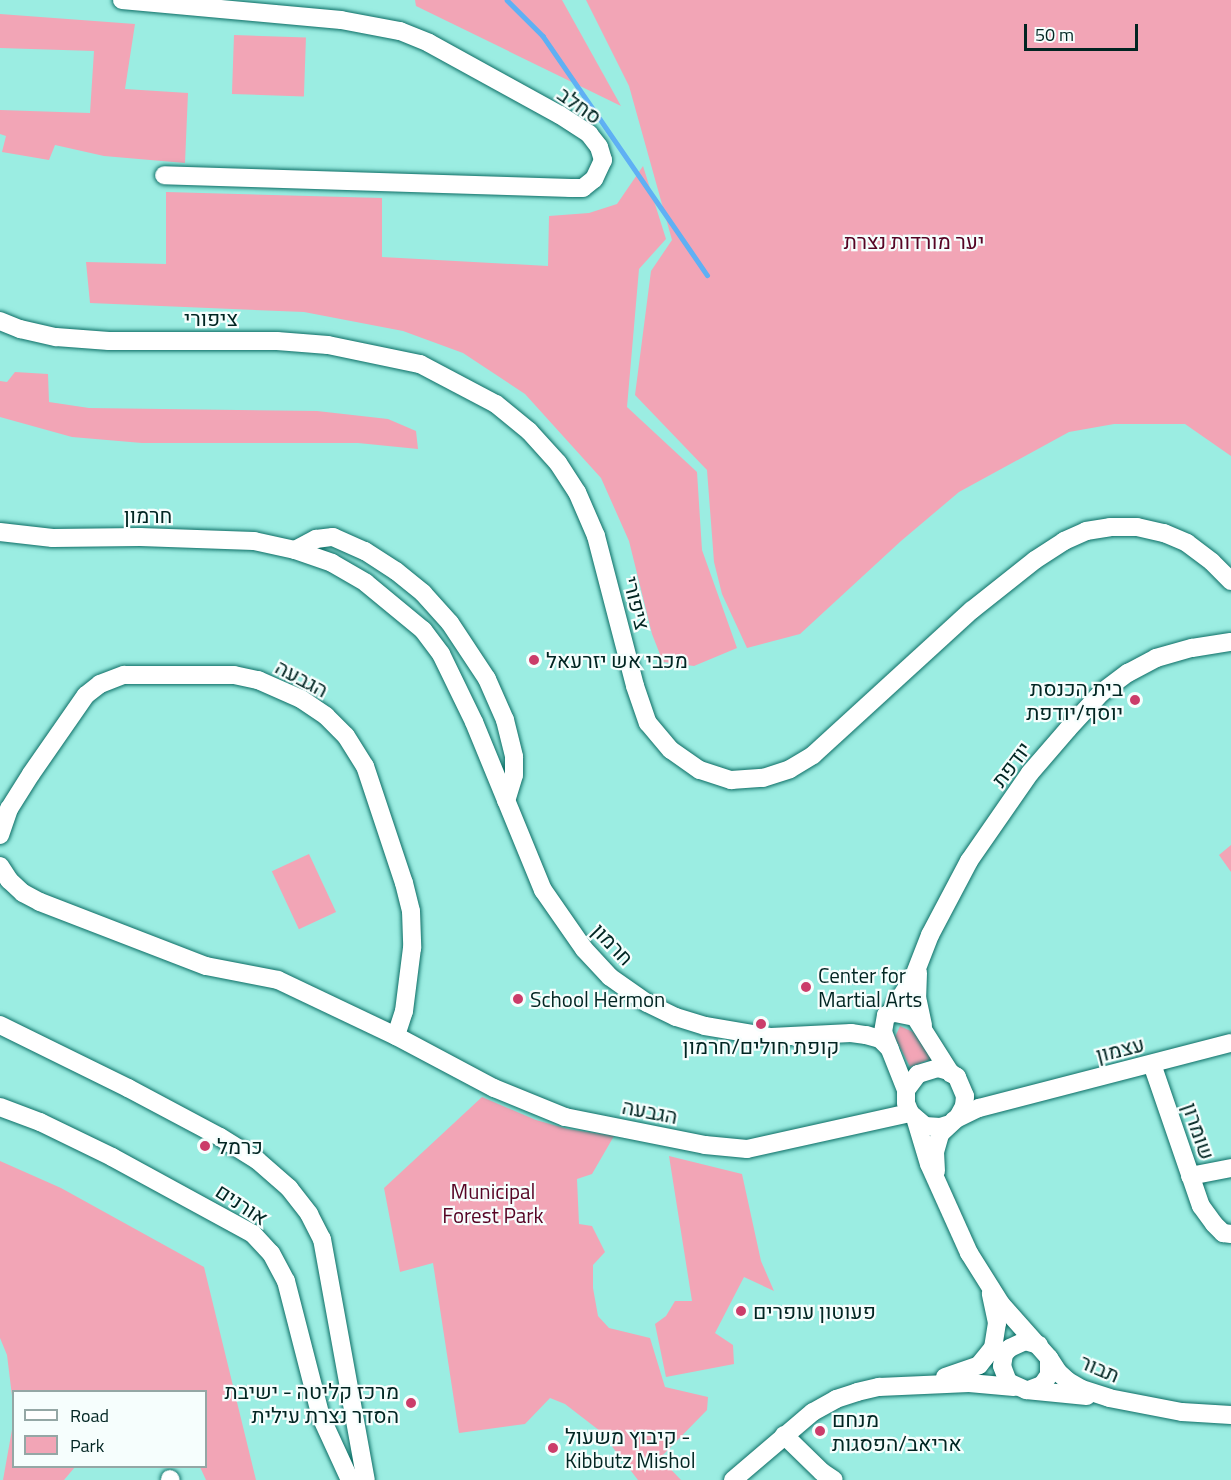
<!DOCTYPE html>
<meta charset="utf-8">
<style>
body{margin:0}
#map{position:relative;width:1231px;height:1480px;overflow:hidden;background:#9bede2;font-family:"Titillium Web",Heebo,sans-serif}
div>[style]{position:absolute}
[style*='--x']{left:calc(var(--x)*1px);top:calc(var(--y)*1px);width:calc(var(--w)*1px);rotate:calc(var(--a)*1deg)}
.green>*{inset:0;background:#f2a5b6;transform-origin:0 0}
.stream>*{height:4.5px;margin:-2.25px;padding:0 2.25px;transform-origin:2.25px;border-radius:2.25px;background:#5fb0f4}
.roads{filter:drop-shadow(0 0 2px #0c6d65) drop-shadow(0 0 2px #0c6d65)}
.minor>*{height:18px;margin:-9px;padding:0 9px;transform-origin:9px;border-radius:9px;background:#fff}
.dots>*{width:16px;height:16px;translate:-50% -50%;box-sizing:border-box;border:3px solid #f6fefd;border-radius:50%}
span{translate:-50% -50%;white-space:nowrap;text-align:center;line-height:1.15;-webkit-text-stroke:4.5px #f6fefd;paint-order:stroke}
.street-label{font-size:21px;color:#012522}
.park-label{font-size:21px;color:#560424}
.poi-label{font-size:21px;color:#012522}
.left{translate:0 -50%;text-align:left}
.right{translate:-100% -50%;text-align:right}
.legend{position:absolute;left:12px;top:1390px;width:195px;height:78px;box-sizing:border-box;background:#f6fefd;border:2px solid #94a7a5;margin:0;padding:8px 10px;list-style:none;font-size:18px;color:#012522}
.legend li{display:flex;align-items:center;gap:12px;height:30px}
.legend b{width:30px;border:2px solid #94a7a5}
.scale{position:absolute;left:1024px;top:24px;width:114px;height:27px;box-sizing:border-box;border:3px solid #012522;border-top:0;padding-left:8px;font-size:18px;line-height:21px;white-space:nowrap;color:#012522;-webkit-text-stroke:4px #f6fefd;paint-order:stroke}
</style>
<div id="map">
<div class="green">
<div style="clip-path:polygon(415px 0,562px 0,621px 106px,416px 6px)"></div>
<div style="clip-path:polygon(586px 0,1231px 0,1231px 456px,1185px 424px,1114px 424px,1069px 432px,959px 492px,901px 541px,800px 634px,747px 648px,722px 594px,714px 562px,707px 470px,635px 395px,651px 271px,672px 240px,629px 86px)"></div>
<div style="clip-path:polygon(0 14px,135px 24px,125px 89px,188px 93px,185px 163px,104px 156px,55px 145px,49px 160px,2px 152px,6px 136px,0 134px,0 110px,90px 113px,94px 51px,0 48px)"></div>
<div style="left:234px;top:35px;width:72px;height:59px;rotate:2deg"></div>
<div style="clip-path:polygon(643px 166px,666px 239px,639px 269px,627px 407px,697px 472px,702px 550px,737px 648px,694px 666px,663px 662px,652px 634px,629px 541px,601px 478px,525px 394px,463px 353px,403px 331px,304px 312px,90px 303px,86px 262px,166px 264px,166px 192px,382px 198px,382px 257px,548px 266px,549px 216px,589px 213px,617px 204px)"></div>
<div style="clip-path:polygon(15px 372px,48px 374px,49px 402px,89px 408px,317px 411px,388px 419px,416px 431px,418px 449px,358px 443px,142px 443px,72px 437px,0 417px,0 381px,7px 382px)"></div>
<div style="clip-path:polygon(1231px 845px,1231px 872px,1219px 855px)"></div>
<div style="left:309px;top:854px;width:64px;height:41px;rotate:65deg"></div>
<div style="clip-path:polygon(900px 1026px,913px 1032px,931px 1059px,910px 1067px,895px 1037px)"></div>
<div style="clip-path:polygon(482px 1097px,536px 1120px,568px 1129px,614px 1136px,592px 1174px,577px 1179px,579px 1224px,592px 1226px,605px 1252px,593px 1265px,593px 1288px,598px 1316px,609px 1328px,650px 1338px,665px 1387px,708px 1397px,707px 1410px,660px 1458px,681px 1480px,638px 1480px,600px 1431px,565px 1404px,550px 1398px,525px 1424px,459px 1433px,433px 1263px,400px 1272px,384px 1188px)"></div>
<div style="clip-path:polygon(669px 1156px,742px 1174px,761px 1261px,774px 1291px,744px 1277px,715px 1333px,733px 1345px,734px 1364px,666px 1377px,655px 1324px,666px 1316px,675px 1301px,692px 1301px)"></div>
<div style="clip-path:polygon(0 1161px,61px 1188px,204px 1267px,256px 1480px,206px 1480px,200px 1467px,206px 1466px,206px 1392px,14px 1392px,13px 1404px,7px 1355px,0 1338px)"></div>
<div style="clip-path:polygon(13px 1424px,14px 1466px,75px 1467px,64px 1480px,3px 1480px)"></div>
</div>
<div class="stream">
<div style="--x:507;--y:0;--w:51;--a:45"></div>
<div style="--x:543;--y:36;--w:290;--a:55.5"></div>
</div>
<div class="roads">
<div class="minor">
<div style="--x:122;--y:0;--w:220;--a:5.2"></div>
<div style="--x:341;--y:20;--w:60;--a:10.6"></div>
<div style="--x:400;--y:31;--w:31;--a:22"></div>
<div style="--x:429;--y:43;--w:149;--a:28.8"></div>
<div style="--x:560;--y:115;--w:35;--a:33"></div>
<div style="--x:589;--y:134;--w:16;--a:52"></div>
<div style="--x:599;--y:147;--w:14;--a:73"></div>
<div style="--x:603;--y:160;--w:21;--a:115"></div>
<div style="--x:594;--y:179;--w:14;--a:141"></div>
<div style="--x:583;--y:188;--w:13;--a:180"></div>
<div style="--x:570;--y:188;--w:406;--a:-178.2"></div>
<div style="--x:0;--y:321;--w:22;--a:22"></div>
<div style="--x:20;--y:329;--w:37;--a:13"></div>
<div style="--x:56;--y:337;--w:53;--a:4.3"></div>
<div style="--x:109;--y:341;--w:168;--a:0"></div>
<div style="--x:277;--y:341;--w:51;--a:4.5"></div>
<div style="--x:328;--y:345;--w:94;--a:11.7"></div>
<div style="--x:420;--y:364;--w:86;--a:27.8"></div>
<div style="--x:496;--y:404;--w:43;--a:39.3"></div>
<div style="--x:529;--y:431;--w:43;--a:47.8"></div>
<div style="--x:558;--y:463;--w:35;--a:57"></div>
<div style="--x:577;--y:492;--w:48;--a:66.6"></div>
<div style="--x:596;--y:536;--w:155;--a:75.4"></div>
<div style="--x:635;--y:686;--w:39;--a:71"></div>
<div style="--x:648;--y:723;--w:35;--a:50"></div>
<div style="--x:671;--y:750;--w:35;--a:35"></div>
<div style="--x:700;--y:770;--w:33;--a:18"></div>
<div style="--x:731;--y:780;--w:32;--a:-4"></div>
<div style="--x:763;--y:778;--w:28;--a:-18"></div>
<div style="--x:790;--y:769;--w:27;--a:-31"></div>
<div style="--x:813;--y:755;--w:215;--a:-42.4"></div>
<div style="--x:972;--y:610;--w:80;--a:-38.4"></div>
<div style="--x:1035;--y:560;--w:35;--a:-33"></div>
<div style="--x:1064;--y:541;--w:24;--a:-24"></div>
<div style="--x:1086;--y:531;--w:24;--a:-9"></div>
<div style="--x:1110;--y:527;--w:27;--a:0"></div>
<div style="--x:1137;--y:527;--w:28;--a:13"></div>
<div style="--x:1164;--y:533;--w:25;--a:23"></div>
<div style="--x:1187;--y:543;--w:31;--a:37"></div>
<div style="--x:1212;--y:562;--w:27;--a:45"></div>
<div style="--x:0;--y:532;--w:53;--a:6.5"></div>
<div style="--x:53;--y:538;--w:87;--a:-0.7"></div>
<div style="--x:140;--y:537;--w:114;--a:2"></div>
<div style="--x:254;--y:541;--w:42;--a:12.4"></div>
<div style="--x:295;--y:550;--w:39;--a:19"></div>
<div style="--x:332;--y:563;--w:39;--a:30"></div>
<div style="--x:366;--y:583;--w:74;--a:39.5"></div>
<div style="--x:423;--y:630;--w:30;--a:53"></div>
<div style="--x:441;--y:654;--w:76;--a:64.1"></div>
<div style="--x:474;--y:722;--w:182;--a:67.7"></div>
<div style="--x:543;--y:890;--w:72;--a:55.2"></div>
<div style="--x:584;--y:949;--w:38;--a:47"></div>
<div style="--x:610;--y:977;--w:45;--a:35.1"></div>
<div style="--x:647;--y:1003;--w:32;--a:26"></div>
<div style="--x:676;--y:1017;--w:30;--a:17"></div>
<div style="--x:705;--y:1026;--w:67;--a:9.5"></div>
<div style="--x:771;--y:1037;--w:80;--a:-2.9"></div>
<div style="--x:851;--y:1033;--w:15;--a:8"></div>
<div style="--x:866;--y:1035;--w:15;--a:16"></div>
<div style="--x:880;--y:1039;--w:14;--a:45"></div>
<div style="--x:295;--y:550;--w:24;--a:-28"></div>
<div style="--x:316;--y:539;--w:17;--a:-7"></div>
<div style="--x:333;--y:537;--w:35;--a:24"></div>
<div style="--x:365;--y:551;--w:37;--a:33"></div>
<div style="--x:396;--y:571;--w:35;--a:39"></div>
<div style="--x:423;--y:593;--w:40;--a:48"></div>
<div style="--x:450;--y:623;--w:67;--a:56.5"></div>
<div style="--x:487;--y:679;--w:45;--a:66.3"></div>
<div style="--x:505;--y:720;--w:38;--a:76"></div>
<div style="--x:514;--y:757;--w:18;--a:90"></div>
<div style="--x:514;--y:775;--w:27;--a:107"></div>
<div style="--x:0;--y:835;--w:28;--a:-71"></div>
<div style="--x:9;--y:809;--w:41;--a:-57.8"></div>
<div style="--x:31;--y:774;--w:96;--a:-55.2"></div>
<div style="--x:86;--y:695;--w:18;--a:-38"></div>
<div style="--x:100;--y:684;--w:26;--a:-21"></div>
<div style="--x:124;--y:675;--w:110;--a:0"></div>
<div style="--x:234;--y:675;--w:25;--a:12"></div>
<div style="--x:258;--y:680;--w:47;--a:23.8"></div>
<div style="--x:301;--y:699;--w:30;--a:34"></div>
<div style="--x:326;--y:716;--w:28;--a:45"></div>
<div style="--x:346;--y:736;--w:36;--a:58"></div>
<div style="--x:365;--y:766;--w:123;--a:71.6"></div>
<div style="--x:404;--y:883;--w:29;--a:76"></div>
<div style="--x:411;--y:911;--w:37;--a:88"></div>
<div style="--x:412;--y:948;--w:64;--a:97.2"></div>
<div style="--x:404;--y:1011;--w:26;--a:108"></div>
<div style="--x:0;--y:866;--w:17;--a:57"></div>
<div style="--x:9;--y:880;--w:19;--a:43"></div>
<div style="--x:23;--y:893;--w:19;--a:28"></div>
<div style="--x:40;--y:902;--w:178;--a:21.1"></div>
<div style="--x:206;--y:966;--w:73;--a:11"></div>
<div style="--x:278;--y:980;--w:131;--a:25.4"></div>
<div style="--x:396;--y:1036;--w:111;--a:28"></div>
<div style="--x:494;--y:1088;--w:77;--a:22.2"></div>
<div style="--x:565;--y:1117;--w:143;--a:11.3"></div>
<div style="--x:705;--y:1145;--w:42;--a:5.4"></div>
<div style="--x:747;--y:1149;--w:167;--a:-12.5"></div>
<div style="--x:918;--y:973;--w:24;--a:92"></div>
<div style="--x:917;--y:997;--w:29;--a:78"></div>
<div style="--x:890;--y:1014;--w:45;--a:-57.7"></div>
<div style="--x:914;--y:976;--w:44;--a:-68.7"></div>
<div style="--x:930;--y:935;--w:84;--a:-62.2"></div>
<div style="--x:969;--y:861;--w:107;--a:-55.3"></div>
<div style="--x:1030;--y:773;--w:58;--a:-49.2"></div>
<div style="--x:1068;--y:729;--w:49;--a:-47.5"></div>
<div style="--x:1101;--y:693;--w:34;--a:-37"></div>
<div style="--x:1128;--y:673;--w:32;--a:-28"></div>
<div style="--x:1156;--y:658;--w:37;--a:-16"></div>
<div style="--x:1192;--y:648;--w:39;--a:-9"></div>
<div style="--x:0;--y:1025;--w:143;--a:26.2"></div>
<div style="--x:128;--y:1088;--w:104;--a:28"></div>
<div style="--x:220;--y:1137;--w:44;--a:31.9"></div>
<div style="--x:257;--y:1160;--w:43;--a:41.2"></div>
<div style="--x:289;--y:1188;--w:33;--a:52"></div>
<div style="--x:309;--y:1214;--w:28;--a:63"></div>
<div style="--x:322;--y:1239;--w:245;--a:79.7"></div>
<div style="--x:1152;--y:1064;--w:150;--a:71"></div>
<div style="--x:1201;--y:1206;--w:22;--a:54"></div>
<div style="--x:1214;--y:1224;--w:13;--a:45"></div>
<div style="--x:1223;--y:1233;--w:8;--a:7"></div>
<div style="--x:906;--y:1090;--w:62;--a:-111.6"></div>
<div style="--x:883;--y:1032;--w:17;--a:-80"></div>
<div style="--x:886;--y:1015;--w:9;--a:-13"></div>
<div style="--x:895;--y:1013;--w:20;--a:11"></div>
<div style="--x:915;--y:1017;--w:67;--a:57.7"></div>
<div style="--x:0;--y:1107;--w:43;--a:20.6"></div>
<div style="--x:40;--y:1122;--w:80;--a:25.9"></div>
<div style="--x:112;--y:1157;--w:161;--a:28.6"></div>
<div style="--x:253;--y:1234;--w:26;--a:47"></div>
<div style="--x:271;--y:1253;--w:32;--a:62"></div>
<div style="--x:286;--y:1281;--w:140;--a:75.6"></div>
<div style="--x:321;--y:1417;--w:69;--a:65.3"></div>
<div style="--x:954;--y:1120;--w:28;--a:-26"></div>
<div style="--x:979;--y:1108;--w:260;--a:-14.5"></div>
<div style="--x:916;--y:1121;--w:45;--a:73.2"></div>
<div style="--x:929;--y:1164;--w:98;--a:65.8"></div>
<div style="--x:969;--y:1253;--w:60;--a:57.9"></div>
<div style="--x:1001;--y:1304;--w:72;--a:48.4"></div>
<div style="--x:1049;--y:1358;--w:17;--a:90"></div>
<div style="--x:1049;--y:1375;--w:12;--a:125"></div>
<div style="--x:1042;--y:1385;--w:14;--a:159"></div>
<div style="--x:936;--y:1171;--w:19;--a:-93"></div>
<div style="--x:935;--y:1152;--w:19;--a:-74"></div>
<div style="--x:940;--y:1134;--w:25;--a:-43"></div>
<div style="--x:958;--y:1117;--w:13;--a:-61"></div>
<div style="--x:964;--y:1106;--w:10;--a:-84"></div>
<div style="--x:965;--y:1096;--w:21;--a:-113"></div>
<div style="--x:957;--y:1077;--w:11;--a:-146"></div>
<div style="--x:948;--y:1071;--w:10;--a:-163"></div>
<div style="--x:938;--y:1068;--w:21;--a:163"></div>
<div style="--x:918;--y:1074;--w:20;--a:127"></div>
<div style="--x:906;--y:1090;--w:13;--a:90"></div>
<div style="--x:906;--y:1103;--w:11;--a:68"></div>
<div style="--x:910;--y:1113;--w:20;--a:41"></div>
<div style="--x:925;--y:1126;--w:15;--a:4"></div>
<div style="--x:940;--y:1127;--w:10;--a:-17"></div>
<div style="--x:1190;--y:1176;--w:42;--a:-11"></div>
<div style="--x:1039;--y:1345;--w:15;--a:-164"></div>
<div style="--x:1025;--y:1341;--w:17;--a:155"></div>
<div style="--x:1010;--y:1348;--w:8;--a:135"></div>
<div style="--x:1004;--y:1354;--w:12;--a:99"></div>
<div style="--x:1002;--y:1366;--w:17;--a:69"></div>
<div style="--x:1008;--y:1382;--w:20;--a:24"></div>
<div style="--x:1026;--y:1390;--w:61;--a:5.6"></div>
<div style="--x:1049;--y:1358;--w:17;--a:57"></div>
<div style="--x:1058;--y:1372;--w:13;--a:42"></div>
<div style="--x:1068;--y:1381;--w:16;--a:30"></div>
<div style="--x:1082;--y:1389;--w:28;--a:18"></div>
<div style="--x:1109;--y:1398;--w:74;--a:10.9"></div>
<div style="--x:1182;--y:1412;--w:49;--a:3.5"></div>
<div style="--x:945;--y:1377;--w:36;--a:-19"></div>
<div style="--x:979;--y:1365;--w:22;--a:-51"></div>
<div style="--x:993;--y:1348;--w:25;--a:-81"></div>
<div style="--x:997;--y:1323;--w:30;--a:-102"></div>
<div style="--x:784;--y:1435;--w:53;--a:44.2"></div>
<div style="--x:822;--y:1472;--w:14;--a:34"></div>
<div style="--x:170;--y:1479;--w:1;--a:45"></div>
<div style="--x:733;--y:1480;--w:105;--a:-40.4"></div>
<div style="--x:813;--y:1412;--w:26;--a:-29"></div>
<div style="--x:836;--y:1399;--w:22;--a:-18"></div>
<div style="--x:857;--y:1392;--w:23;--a:-13"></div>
<div style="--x:879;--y:1387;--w:90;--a:-2.5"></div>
<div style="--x:969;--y:1383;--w:45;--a:5.1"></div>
</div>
</div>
<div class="dots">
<div style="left:534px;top:660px;background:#cb3d6a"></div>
<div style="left:1135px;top:700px;background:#cb3d6a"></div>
<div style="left:806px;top:987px;background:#cb3d6a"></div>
<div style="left:518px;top:999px;background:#cb3d6a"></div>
<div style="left:761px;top:1024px;background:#cb3d6a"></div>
<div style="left:205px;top:1146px;background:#cb3d6a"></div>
<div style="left:741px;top:1311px;background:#cb3d6a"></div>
<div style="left:411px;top:1403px;background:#cb3d6a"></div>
<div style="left:820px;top:1431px;background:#cb3d6a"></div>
<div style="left:553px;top:1448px;background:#cb3d6a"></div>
</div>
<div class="street-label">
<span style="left:580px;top:105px;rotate:35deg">סחלב</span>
<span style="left:211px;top:318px">ציפורי</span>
<span style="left:148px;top:515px">חרמון</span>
<span style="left:637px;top:603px;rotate:76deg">ציפורי</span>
<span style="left:302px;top:678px;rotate:28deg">הגבעה</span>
<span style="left:1011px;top:764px;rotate:-53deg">יודפת</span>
<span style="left:613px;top:944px;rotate:46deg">חרמון</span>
<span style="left:1120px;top:1049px;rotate:-14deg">עצמון</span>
<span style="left:650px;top:1111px;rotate:11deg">הגבעה</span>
<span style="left:1199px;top:1131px;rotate:71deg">שומרון</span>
<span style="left:242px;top:1204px;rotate:33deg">אורנים</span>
<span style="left:1100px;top:1368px;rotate:23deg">תבור</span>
</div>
<div class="park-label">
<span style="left:914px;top:241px">יער מורדות נצרת</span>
<span style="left:493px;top:1203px">Municipal<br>Forest Park</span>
</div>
<div class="poi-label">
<span class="left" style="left:546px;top:660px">מכבי אש יזרעאל</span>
<span class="right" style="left:1123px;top:700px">בית הכנסת<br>יוסף/יודפת</span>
<span class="left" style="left:818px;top:987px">Center for<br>Martial Arts</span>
<span class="left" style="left:530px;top:999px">School Hermon</span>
<span style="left:761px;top:1046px">קופת חולים/חרמון</span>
<span class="left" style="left:217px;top:1146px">כרמל</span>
<span class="left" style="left:753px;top:1311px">פעוטון עופרים</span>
<span class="right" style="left:399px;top:1403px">מרכז קליטה - ישיבת<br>הסדר נצרת עילית</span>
<span class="left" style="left:832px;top:1431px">מנחם<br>אריאב/הפסגות</span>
<span class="left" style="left:565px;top:1448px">קיבוץ משעול -<br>Kibbutz Mishol</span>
</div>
<ul class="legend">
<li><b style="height:8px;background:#fff"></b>Road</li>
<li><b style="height:16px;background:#f2a5b6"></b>Park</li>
</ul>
<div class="scale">50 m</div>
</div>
